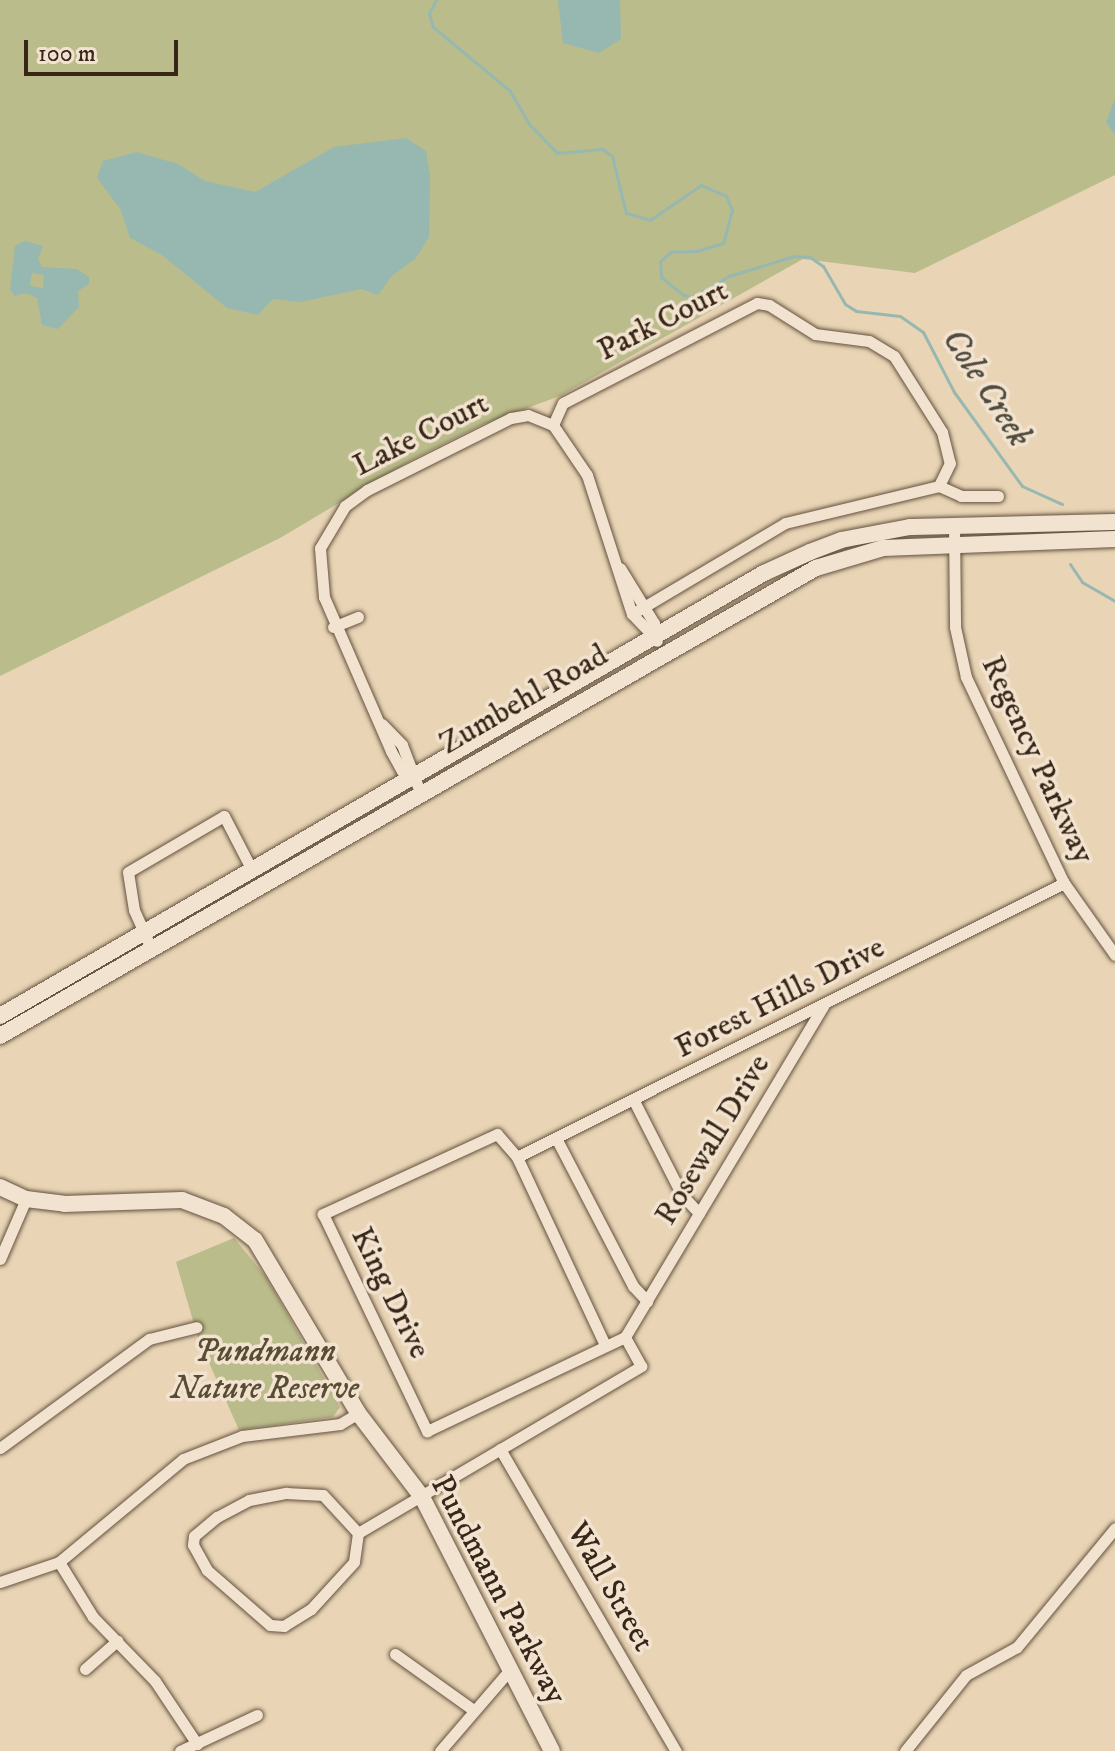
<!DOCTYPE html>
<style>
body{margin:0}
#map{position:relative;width:1115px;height:1751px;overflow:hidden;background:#e9d4b5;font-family:"IM FELL DW Pica",serif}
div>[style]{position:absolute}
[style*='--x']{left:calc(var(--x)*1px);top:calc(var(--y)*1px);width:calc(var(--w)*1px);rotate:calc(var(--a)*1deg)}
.green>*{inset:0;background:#babc8b}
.water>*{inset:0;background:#97b8b1}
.stream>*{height:3px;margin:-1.5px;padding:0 1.5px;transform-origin:1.5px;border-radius:1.5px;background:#97b8b1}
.roads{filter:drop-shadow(0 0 2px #64523f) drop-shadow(0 0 2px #64523f)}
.street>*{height:11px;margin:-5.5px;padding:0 5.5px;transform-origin:5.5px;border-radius:5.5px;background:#f1e3cf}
.secondary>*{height:16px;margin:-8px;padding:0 8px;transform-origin:8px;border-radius:8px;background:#f1e3cf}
span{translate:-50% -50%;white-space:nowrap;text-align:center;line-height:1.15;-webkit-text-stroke:7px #f1e3cf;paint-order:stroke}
.street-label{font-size:32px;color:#382718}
.park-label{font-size:32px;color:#584c35;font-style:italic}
.water-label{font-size:34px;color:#504b3e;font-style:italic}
.scale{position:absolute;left:24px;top:40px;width:154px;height:36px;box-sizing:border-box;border:4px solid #382718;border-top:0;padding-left:10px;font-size:24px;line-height:28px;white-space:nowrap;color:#382718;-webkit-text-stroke:6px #f1e3cf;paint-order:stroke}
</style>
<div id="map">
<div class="green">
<div style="clip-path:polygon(0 0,1115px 0,1115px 175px,915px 273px,803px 259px,560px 396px,481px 425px,413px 459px,280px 538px,0 676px)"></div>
<div style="clip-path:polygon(234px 1238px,266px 1277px,340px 1407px,333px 1417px,239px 1430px,198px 1338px,176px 1262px)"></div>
</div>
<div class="water">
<div style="clip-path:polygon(558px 0,620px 0,621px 39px,599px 53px,563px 43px)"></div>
<div style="clip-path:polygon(1115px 99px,1115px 135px,1106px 122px)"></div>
<div style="clip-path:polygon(406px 138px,426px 151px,430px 176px,429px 237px,416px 258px,392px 276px,378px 295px,362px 289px,300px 302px,273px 299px,258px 315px,227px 308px,162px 255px,130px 238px,121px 210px,97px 178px,103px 161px,137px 152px,178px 164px,205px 181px,255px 192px,334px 147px)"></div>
<div style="clip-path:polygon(evenodd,25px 241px,43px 246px,38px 259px,42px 267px,77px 269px,89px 277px,89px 284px,78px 291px,79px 307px,58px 329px,42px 325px,37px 298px,26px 293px,15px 296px,10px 290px,15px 246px,25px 241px,32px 273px,44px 275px,43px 288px,30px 286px,32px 273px)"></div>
</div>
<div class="stream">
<div style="--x:436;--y:0;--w:15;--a:118"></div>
<div style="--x:429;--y:13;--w:15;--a:74"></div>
<div style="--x:433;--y:27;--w:100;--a:39.7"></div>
<div style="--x:510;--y:91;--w:39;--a:60"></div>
<div style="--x:530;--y:125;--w:39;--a:46"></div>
<div style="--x:557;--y:153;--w:45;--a:-5.1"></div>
<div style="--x:602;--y:149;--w:12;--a:35"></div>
<div style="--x:612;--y:156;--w:59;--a:76.2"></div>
<div style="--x:626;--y:213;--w:25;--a:16"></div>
<div style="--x:650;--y:220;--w:62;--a:-34.5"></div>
<div style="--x:701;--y:185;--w:27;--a:24"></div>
<div style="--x:726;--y:196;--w:15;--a:67"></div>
<div style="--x:732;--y:210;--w:34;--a:105"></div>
<div style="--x:723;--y:243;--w:28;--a:163"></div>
<div style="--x:696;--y:251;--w:25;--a:178"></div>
<div style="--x:671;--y:252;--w:14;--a:141"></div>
<div style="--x:660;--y:261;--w:16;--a:86"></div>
<div style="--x:661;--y:277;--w:28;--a:39"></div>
<div style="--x:683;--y:295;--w:10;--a:11"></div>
<div style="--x:693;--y:297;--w:42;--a:-30.3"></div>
<div style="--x:729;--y:276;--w:68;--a:-17.1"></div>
<div style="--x:794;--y:256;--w:16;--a:4"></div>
<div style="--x:810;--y:257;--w:16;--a:35"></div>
<div style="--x:823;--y:266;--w:44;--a:59.9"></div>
<div style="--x:845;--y:304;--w:13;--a:32"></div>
<div style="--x:856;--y:311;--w:44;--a:6.5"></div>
<div style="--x:900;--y:316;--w:28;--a:35"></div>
<div style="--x:923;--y:332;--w:68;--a:62.7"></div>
<div style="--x:954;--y:392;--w:116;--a:54.1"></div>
<div style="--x:1022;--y:486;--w:44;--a:24.2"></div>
<div style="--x:1070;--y:564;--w:22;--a:56"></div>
<div style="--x:1082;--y:582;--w:38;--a:30"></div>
</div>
<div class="roads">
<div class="street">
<div style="--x:553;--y:425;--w:24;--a:-66"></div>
<div style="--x:563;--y:403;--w:218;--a:-27.3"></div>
<div style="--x:757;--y:303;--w:12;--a:9"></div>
<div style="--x:769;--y:305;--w:54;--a:32.2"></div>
<div style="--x:815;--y:334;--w:54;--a:7.4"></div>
<div style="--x:869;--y:341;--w:29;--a:31"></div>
<div style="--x:894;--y:356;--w:90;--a:57.7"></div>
<div style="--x:942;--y:432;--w:32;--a:76"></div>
<div style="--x:950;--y:463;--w:25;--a:116"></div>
<div style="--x:954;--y:524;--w:103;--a:89.4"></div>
<div style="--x:955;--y:627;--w:51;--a:77.6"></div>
<div style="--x:966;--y:677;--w:228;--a:64.6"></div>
<div style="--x:1064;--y:883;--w:88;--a:54.7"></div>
<div style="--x:620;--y:568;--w:65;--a:58.3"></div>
<div style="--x:654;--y:623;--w:18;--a:81"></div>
<div style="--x:632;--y:614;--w:178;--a:-30.7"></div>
<div style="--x:785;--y:523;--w:158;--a:-13.5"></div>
<div style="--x:939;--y:486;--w:24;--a:24"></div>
<div style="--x:961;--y:496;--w:37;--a:0"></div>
<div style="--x:333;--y:627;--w:27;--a:-22"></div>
<div style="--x:382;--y:724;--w:29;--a:46"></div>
<div style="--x:402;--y:745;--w:50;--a:69"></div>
<div style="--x:412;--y:776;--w:11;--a:-153"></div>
<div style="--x:402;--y:771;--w:23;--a:-119"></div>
<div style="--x:391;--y:751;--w:168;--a:-113.5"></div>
<div style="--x:324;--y:597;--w:49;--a:-94.7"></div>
<div style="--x:320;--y:548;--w:49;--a:-59.2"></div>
<div style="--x:345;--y:506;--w:27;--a:-36"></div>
<div style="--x:367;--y:490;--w:161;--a:-26.6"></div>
<div style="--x:511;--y:418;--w:17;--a:-10"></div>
<div style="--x:528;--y:415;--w:27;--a:22"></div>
<div style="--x:553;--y:425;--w:60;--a:55.8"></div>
<div style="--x:587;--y:475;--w:146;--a:72.1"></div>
<div style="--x:632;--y:614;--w:35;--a:46"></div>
<div style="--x:151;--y:948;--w:42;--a:-114.1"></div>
<div style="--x:134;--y:910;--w:38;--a:-99"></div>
<div style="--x:128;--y:872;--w:111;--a:-30.3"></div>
<div style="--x:224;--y:816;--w:61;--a:62.6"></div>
<div style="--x:633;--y:1099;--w:108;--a:63"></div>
<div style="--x:682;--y:1195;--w:25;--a:47"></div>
<div style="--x:556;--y:1138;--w:167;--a:62.5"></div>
<div style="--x:633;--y:1286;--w:21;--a:47"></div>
<div style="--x:517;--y:1157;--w:612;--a:-26.61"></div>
<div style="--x:0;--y:1259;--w:65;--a:-66.6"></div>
<div style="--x:605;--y:1345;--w:208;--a:-115.1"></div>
<div style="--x:517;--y:1157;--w:30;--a:-131"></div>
<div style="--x:497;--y:1134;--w:192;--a:155.3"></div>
<div style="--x:323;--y:1214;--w:241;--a:64.4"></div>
<div style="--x:427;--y:1431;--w:219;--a:-25.4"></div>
<div style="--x:625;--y:1337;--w:386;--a:-59.1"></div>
<div style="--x:0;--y:1448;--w:185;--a:-36.2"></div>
<div style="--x:149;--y:1339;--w:49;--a:-14"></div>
<div style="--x:500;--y:1449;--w:350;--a:59.8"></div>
<div style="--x:358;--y:1533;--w:29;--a:98"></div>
<div style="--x:354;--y:1562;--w:64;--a:132.5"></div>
<div style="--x:311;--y:1609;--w:32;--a:148"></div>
<div style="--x:284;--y:1626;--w:14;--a:-176"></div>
<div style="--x:270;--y:1625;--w:84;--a:-138.9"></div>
<div style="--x:207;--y:1570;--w:29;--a:-119"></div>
<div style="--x:193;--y:1545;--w:9;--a:-84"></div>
<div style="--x:194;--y:1536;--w:30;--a:-40"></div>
<div style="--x:217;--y:1517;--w:36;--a:-28"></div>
<div style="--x:249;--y:1500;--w:38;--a:-11"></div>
<div style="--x:286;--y:1493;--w:37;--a:3"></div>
<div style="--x:323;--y:1495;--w:52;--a:47.4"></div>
<div style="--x:358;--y:1533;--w:329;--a:-30.5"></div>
<div style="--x:641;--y:1366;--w:33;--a:-119"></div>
<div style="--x:59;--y:1562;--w:65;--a:58.3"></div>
<div style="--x:93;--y:1617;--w:89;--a:45.9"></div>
<div style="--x:155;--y:1681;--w:76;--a:56.3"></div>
<div style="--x:0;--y:1582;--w:62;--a:-18.7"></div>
<div style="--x:59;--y:1562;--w:161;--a:-39.7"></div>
<div style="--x:183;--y:1459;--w:63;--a:-21.3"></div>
<div style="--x:242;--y:1436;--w:99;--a:-7"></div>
<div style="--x:340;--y:1424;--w:21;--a:-31"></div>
<div style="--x:395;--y:1654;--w:95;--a:35.5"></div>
<div style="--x:85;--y:1669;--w:43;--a:-41.2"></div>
<div style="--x:180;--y:1751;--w:85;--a:-25.1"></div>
<div style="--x:440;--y:1751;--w:104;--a:-49.3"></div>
<div style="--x:905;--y:1751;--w:97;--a:-51.2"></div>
<div style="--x:966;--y:1675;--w:58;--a:-28.8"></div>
<div style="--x:1017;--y:1647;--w:154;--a:-50.5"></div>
</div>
<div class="secondary">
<div style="--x:0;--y:1016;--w:883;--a:-30.11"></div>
<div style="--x:764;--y:573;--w:51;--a:-24.5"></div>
<div style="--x:810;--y:552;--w:33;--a:-21"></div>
<div style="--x:841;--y:540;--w:70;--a:-10.7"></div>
<div style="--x:910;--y:527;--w:205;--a:-1.4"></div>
<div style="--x:0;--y:1036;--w:941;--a:-29.84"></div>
<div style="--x:816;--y:568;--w:70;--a:-16.6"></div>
<div style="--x:883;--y:548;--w:232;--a:-2.2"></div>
<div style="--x:0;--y:1187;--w:29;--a:25"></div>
<div style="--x:26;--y:1199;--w:38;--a:7"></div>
<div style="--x:64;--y:1204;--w:118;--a:-1.9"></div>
<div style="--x:182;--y:1200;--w:45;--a:20.9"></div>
<div style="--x:224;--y:1216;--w:39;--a:38"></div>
<div style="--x:255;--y:1240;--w:201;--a:59.2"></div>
<div style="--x:358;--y:1413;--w:106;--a:52.7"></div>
<div style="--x:422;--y:1497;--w:285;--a:62.9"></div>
</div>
</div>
<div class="street-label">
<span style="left:663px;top:321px;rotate:-27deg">Park Court</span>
<span style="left:421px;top:435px;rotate:-27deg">Lake Court</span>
<span style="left:524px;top:700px;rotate:-30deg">Zumbehl Road</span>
<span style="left:1037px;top:760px;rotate:65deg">Regency Parkway</span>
<span style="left:780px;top:998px;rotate:-27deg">Forest Hills Drive</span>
<span style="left:713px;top:1140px;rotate:-59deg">Rosewall Drive</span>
<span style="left:390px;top:1293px;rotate:64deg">King Drive</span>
<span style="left:610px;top:1587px;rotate:60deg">Wall Street</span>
<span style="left:498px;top:1590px;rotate:62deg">Pundmann Parkway</span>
</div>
<div class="park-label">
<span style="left:265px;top:1371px">Pundmann<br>Nature Reserve</span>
</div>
<div class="water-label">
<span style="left:986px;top:388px;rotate:57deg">Cole Creek</span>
</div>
<div class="scale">100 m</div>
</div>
